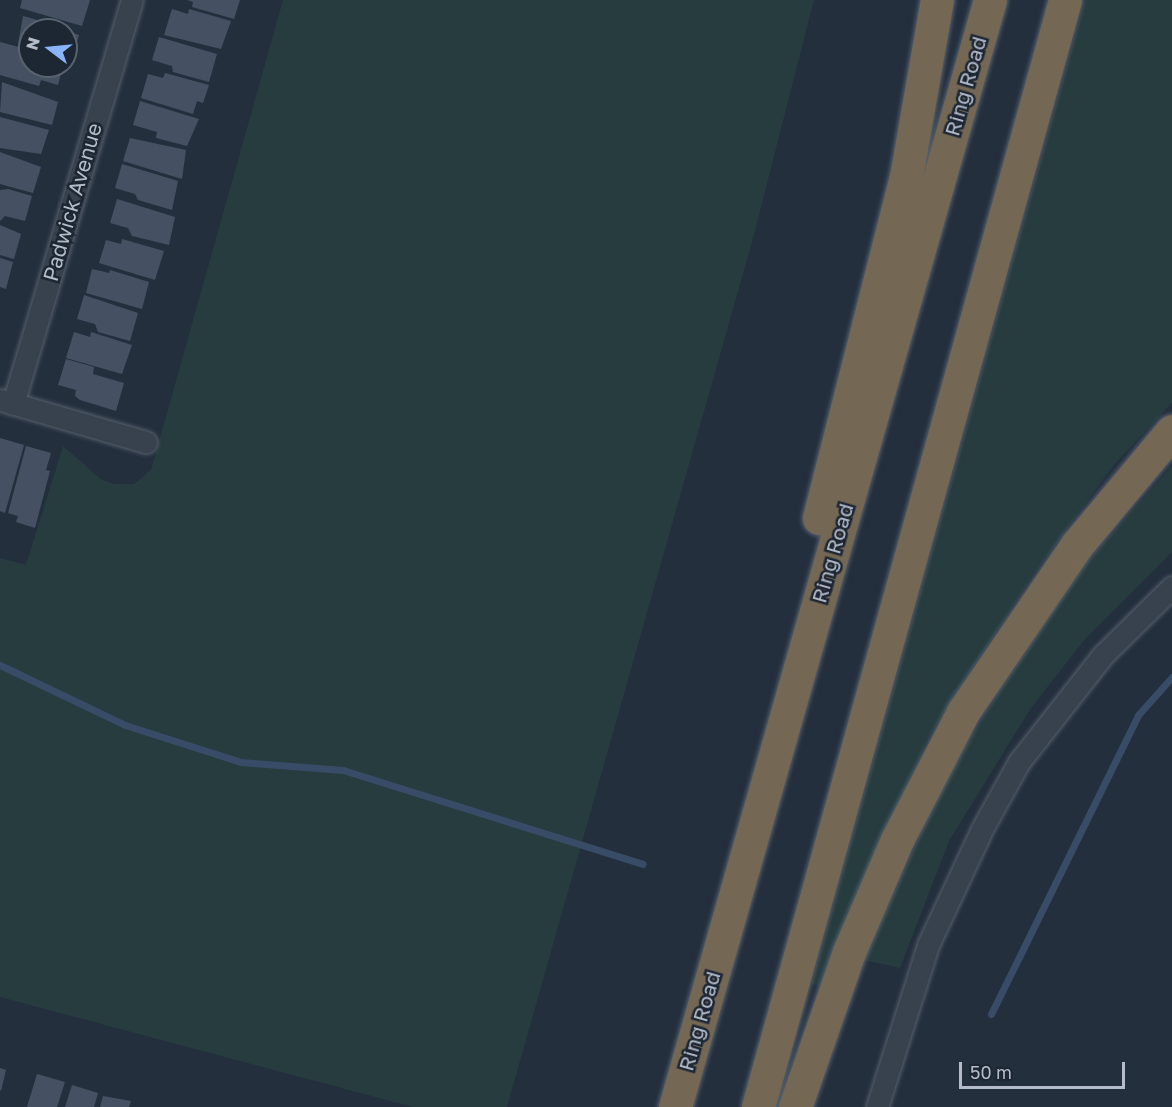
<!DOCTYPE html>
<style>
body{margin:0}
#map{position:relative;width:1172px;height:1107px;overflow:hidden;background:#242f3e;font-family:"Golos Text",sans-serif}
div>[style]{position:absolute}
[style*='--x']{left:calc(var(--x)*1px);top:calc(var(--y)*1px);width:calc(var(--w)*1px);rotate:calc(var(--a)*1deg)}
.green>*{inset:0;background:#263c3f}
.stream>*{height:7px;margin:-3.5px;padding:0 3.5px;transform-origin:3.5px;border-radius:3.5px;background:#394c67}
.building>*{inset:0;background:#455162}
.roads{filter:drop-shadow(0 0 2px #565f6c) drop-shadow(0 0 2px #565f6c)}
.minor>*{height:21px;margin:-10.5px;padding:0 10.5px;transform-origin:10.5px;border-radius:10.5px;background:#38414e}
.motorway>*{height:33px;margin:-16.5px;padding:0 16.5px;transform-origin:16.5px;border-radius:16.5px;background:#746855}
span{translate:-50% -50%;white-space:nowrap;text-align:center;line-height:1.15;-webkit-text-stroke:5px #1d2633;paint-order:stroke}
.street-label{font-size:21px;color:#b4bcc9}
.north{position:absolute;left:18px;top:18px;width:60px;height:60px;box-sizing:border-box;background:#1d2633;border:2px solid #59626f;border-radius:50%;rotate:286deg;font-size:16px;font-weight:700;line-height:24px;text-align:center;color:#b4bcc9}
.north::after{content:'';display:block;margin:auto;width:21px;height:27px;background:#8ab4f8;clip-path:polygon(50% 0,100% 100%,50% 72%,0 100%)}
.scale{position:absolute;left:959px;top:1062px;width:166px;height:27px;box-sizing:border-box;border:3px solid #b4bcc9;border-top:0;padding-left:8px;font-size:18px;line-height:21px;white-space:nowrap;color:#b4bcc9;-webkit-text-stroke:4px #1d2633;paint-order:stroke}
</style>
<div id="map">
<div class="green">
<div style="clip-path:polygon(283px 0,814px 0,752px 242px,507px 1107px,413px 1107px,0 997px,0 558px,26px 565px,63px 446px,102px 480px,115px 484px,134px 484px,151px 470px)"></div>
<div style="clip-path:polygon(1085px 0,1172px 0,1172px 403px,1114px 465px,1032px 576px,928px 738px,863px 884px,824px 986px,811px 984px)"></div>
<div style="clip-path:polygon(1172px 466px,1172px 552px,1085px 639px,1031px 708px,949px 841px,900px 968px,864px 960px,940px 790px,1000px 690px,1079px 571px)"></div>
</div>
<div class="stream">
<div style="--x:0;--y:665;--w:139;--a:25.6"></div>
<div style="--x:125;--y:725;--w:122;--a:17.7"></div>
<div style="--x:241;--y:762;--w:102;--a:4.5"></div>
<div style="--x:343;--y:770;--w:314;--a:17.4"></div>
<div style="--x:991;--y:1014;--w:333;--a:-63.8"></div>
<div style="--x:1138;--y:715;--w:51;--a:-48.2"></div>
</div>
<div class="building">
<div style="clip-path:polygon(22px 0,90px 0,82px 26px,20px 8px)"></div>
<div style="clip-path:polygon(187px 0,240px 0,234px 19px,192px 7px,193px 2px)"></div>
<div style="clip-path:polygon(172px 9px,188px 14px,189px 9px,231px 21px,221px 49px,164px 35px)"></div>
<div style="clip-path:polygon(23px 16px,60px 26px,59px 30px,30px 30px,30px 48px,18px 44px)"></div>
<div style="clip-path:polygon(66px 31px,79px 35px,72px 59px,66px 58px)"></div>
<div style="clip-path:polygon(159px 37px,217px 54px,209px 82px,173px 72px,172px 66px,152px 60px)"></div>
<div style="clip-path:polygon(0 42px,30px 50px,30px 66px,63px 66px,58px 85px,41px 80px,39px 86px,0 75px)"></div>
<div style="clip-path:polygon(165px 73px,209px 85px,203px 103px,197px 101px,193px 114px,141px 98px,148px 74px,163px 78px)"></div>
<div style="clip-path:polygon(2px 82px,58px 102px,52px 125px,0 112px)"></div>
<div style="clip-path:polygon(140px 101px,199px 119px,187px 146px,156px 138px,157px 132px,133px 125px)"></div>
<div style="clip-path:polygon(0 117px,49px 130px,41px 154px,0 148px)"></div>
<div style="clip-path:polygon(130px 138px,186px 150px,182px 179px,123px 161px)"></div>
<div style="clip-path:polygon(0 152px,41px 167px,33px 193px,0 184px)"></div>
<div style="clip-path:polygon(122px 164px,178px 181px,172px 210px,138px 200px,135px 194px,115px 188px)"></div>
<div style="clip-path:polygon(8px 189px,32px 196px,25px 221px,5px 216px,0 221px,0 190px)"></div>
<div style="clip-path:polygon(117px 199px,175px 217px,169px 245px,132px 236px,128px 228px,110px 223px)"></div>
<div style="clip-path:polygon(0 225px,21px 234px,14px 259px,0 255px)"></div>
<div style="clip-path:polygon(122px 239px,164px 251px,155px 280px,99px 263px,106px 240px,121px 244px)"></div>
<div style="clip-path:polygon(0 258px,13px 262px,6px 289px,0 287px)"></div>
<div style="clip-path:polygon(92px 269px,109px 273px,110px 270px,149px 282px,142px 309px,86px 293px)"></div>
<div style="clip-path:polygon(84px 295px,138px 313px,130px 341px,98px 332px,95px 324px,77px 319px)"></div>
<div style="clip-path:polygon(74px 332px,90px 337px,91px 332px,132px 345px,122px 374px,66px 358px)"></div>
<div style="clip-path:polygon(66px 359px,94px 367px,93px 374px,124px 383px,116px 411px,80px 400px,75px 396px,76px 390px,58px 385px)"></div>
<div style="clip-path:polygon(0 438px,24px 445px,5px 513px,0 511px)"></div>
<div style="clip-path:polygon(26px 446px,51px 453px,46px 470px,50px 471px,35px 528px,16px 522px,18px 516px,8px 513px)"></div>
<div style="clip-path:polygon(0 1068px,6px 1070px,1px 1091px,0 1090px)"></div>
<div style="clip-path:polygon(37px 1074px,65px 1082px,57px 1107px,27px 1107px)"></div>
<div style="clip-path:polygon(72px 1085px,98px 1093px,94px 1107px,65px 1107px)"></div>
<div style="clip-path:polygon(103px 1096px,131px 1101px,129px 1107px,100px 1107px)"></div>
</div>
<div class="roads">
<div class="minor">
<div style="--x:1;--y:400;--w:151;--a:16.2"></div>
<div style="--x:13;--y:404;--w:421;--a:-73.6"></div>
<div style="--x:877;--y:1107;--w:170;--a:-72.5"></div>
<div style="--x:928;--y:945;--w:128;--a:-65"></div>
<div style="--x:982;--y:829;--w:77;--a:-61.1"></div>
<div style="--x:1019;--y:762;--w:136;--a:-51.9"></div>
<div style="--x:1103;--y:655;--w:97;--a:-44.6"></div>
</div>
<div class="motorway">
<div style="--x:819;--y:518;--w:352;--a:-75.7"></div>
<div style="--x:906;--y:177;--w:180;--a:-80.1"></div>
<div style="--x:675;--y:1107;--w:1151;--a:-74.12"></div>
<div style="--x:758;--y:1107;--w:1149;--a:-74.5"></div>
<div style="--x:795;--y:1107;--w:164;--a:-70.8"></div>
<div style="--x:849;--y:952;--w:122;--a:-66.8"></div>
<div style="--x:897;--y:840;--w:144;--a:-62.7"></div>
<div style="--x:963;--y:712;--w:202;--a:-55.7"></div>
<div style="--x:1077;--y:545;--w:148;--a:-50.2"></div>
</div>
</div>
<div class="street-label">
<span style="left:965px;top:86px;rotate:-74deg">Ring Road</span>
<span style="left:72px;top:202px;rotate:-74deg">Padwick Avenue</span>
<span style="left:832px;top:553px;rotate:-74deg">Ring Road</span>
<span style="left:699px;top:1021px;rotate:-74deg">Ring Road</span>
</div>
<div class="north">N</div>
<div class="scale">50 m</div>
</div>
